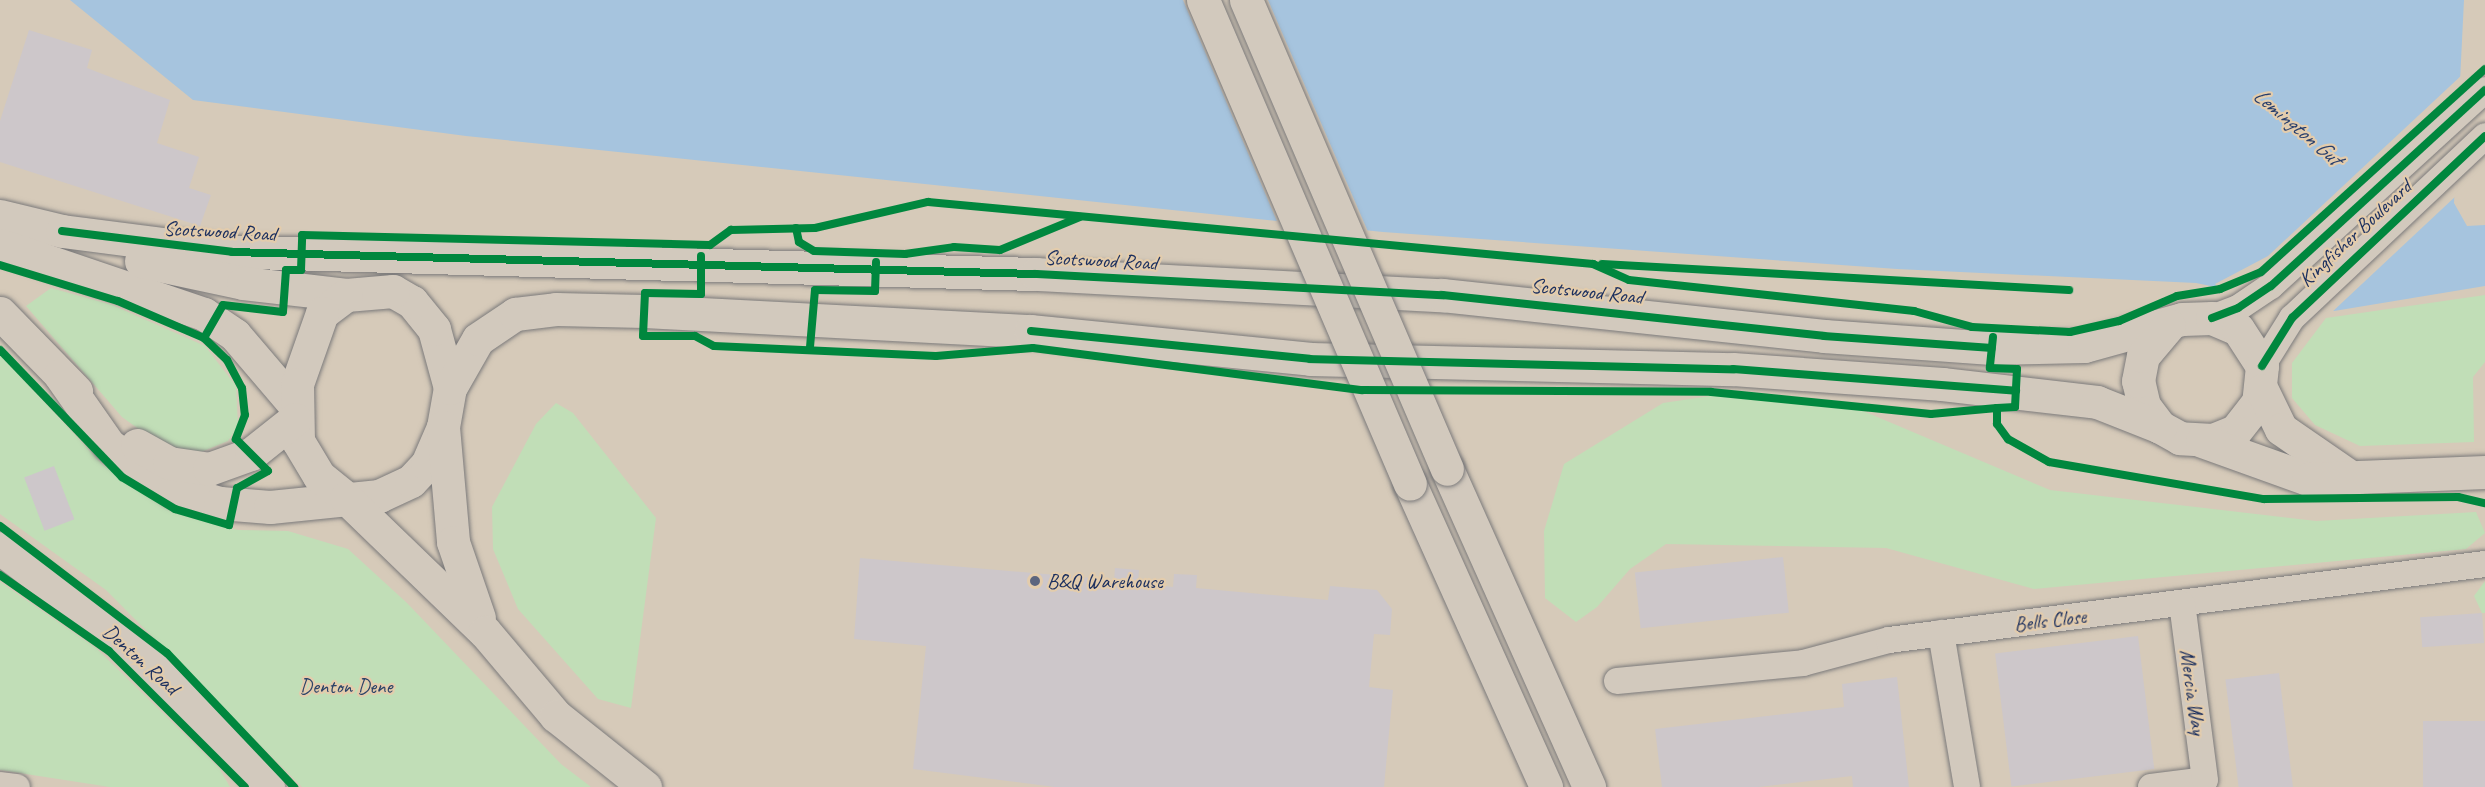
<!DOCTYPE html>
<style>
body{margin:0}
#map{position:relative;width:2485px;height:787px;overflow:hidden;background:#d6cab9;font-family:Caveat,sans-serif}
div>[style]{position:absolute}
[style*='--x']{left:calc(var(--x)*1px);top:calc(var(--y)*1px);width:calc(var(--w)*1px);rotate:calc(var(--a)*1deg)}
.green>*{inset:0;background:#c1deb7}
.water>*{inset:0;background:#a6c4de}
.pier>*{inset:0;background:#d6cab9}
.building>*{inset:0;background:#cdc7ca;transform-origin:0 0}
.roads{filter:drop-shadow(0 0 2px #7b7a7b) drop-shadow(0 0 2px #7b7a7b)}
.street>*{height:26px;margin:-13px;padding:0 13px;transform-origin:13px;border-radius:13px;background:#d2c9bd}
.primary>*{height:33px;margin:-16.5px;padding:0 16.5px;transform-origin:16.5px;border-radius:16.5px;background:#d2c9bd}
.highway>*{height:33px;margin:-16.5px;padding:0 16.5px;transform-origin:16.5px;border-radius:16.5px;background:#d2c9bd}
.bridges{filter:drop-shadow(0 0 2px #7b7a7b) drop-shadow(0 0 2px #7b7a7b)}
.highway-bridge>*{height:33px;margin:-16.5px;padding:0 16.5px;transform-origin:16.5px;border-radius:16.5px;background:#d2c9bd}
.cycleway>*{height:8px;margin:-4px;padding:0 4px;transform-origin:4px;border-radius:4px;background:#00873e}
.dots>*{width:16px;height:16px;translate:-50% -50%;box-sizing:border-box;border:3px solid #e3ccac;border-radius:50%}
span{translate:-50% -50%;white-space:nowrap;text-align:center;line-height:1.15;-webkit-text-stroke:4.5px #e3ccac;paint-order:stroke}
.street-label{font-size:21px;color:#1b2f5e}
.poi-label{font-size:21px;color:#1b2f5e}
.left{translate:0 -50%;text-align:left}
.park-label{font-size:21px;color:#2a4267}
.water-label{font-size:22px;color:#273e6c;font-style:italic}
</style>
<div id="map">
<div class="green">
<div style="clip-path:polygon(51px 288px,112px 305px,205px 346px,236px 386px,238px 426px,228px 441px,196px 454px,161px 445px,122px 417px,26px 306px)"></div>
<div style="clip-path:polygon(2485px 295px,2485px 362px,2473px 377px,2474px 442px,2360px 446px,2315px 425px,2292px 398px,2292px 363px,2326px 318px)"></div>
<div style="clip-path:polygon(0 355px,103px 465px,171px 512px,238px 530px,288px 531px,348px 549px,407px 603px,561px 764px,591px 787px,302px 787px,106px 590px,0 514px)"></div>
<div style="clip-path:polygon(1717px 395px,1849px 405px,2050px 490px,2316px 521px,2476px 512px,2485px 533px,2466px 549px,2034px 589px,1886px 548px,1666px 544px,1630px 569px,1597px 607px,1576px 622px,1545px 598px,1544px 531px,1564px 464px,1663px 403px)"></div>
<div style="clip-path:polygon(556px 403px,573px 413px,656px 518px,631px 708px,598px 699px,518px 609px,493px 549px,492px 507px,536px 424px)"></div>
<div style="clip-path:polygon(2485px 581px,2485px 613px,2482px 613px,2474px 596px)"></div>
<div style="clip-path:polygon(0 582px,96px 648px,219px 768px,230px 787px,110px 787px,0 770px)"></div>
</div>
<div class="water">
<div style="clip-path:polygon(70px 0,2464px 0,2454px 203px,2467px 226px,2485px 225px,2485px 286px,2334px 311px,2196px 283px,1897px 269px,1383px 232px,466px 136px,193px 100px)"></div>
</div>
<div class="pier">
<div style="clip-path:polygon(1183px 0,1268px 0,1369px 234px,1279px 226px)"></div>
<div style="clip-path:polygon(2464px 73px,2457px 195px,2331px 313px,2222px 292px,2215px 284px,2268px 256px)"></div>
</div>
<div class="building">
<div style="clip-path:polygon(29px 30px,92px 50px,87px 68px,170px 100px,157px 143px,199px 157px,189px 188px,211px 195px,200px 226px,0 162px,0 121px)"></div>
<div style="left:54px;top:466px;width:57px;height:32px;rotate:69deg"></div>
<div style="left:1783px;top:557px;width:56px;height:149px;rotate:84deg"></div>
<div style="clip-path:polygon(860px 558px,1114px 580px,1115px 568px,1139px 570px,1138px 583px,1173px 587px,1174px 574px,1197px 575px,1196px 588px,1328px 600px,1330px 586px,1377px 590px,1392px 609px,1390px 635px,1374px 634px,1369px 687px,1393px 690px,1384px 787px,1055px 787px,913px 769px,926px 646px,854px 639px)"></div>
<div style="left:2482px;top:613px;width:30px;height:62px;rotate:86deg"></div>
<div style="left:2138px;top:636px;width:134px;height:144px;rotate:83deg"></div>
<div style="left:2279px;top:673px;width:115px;height:54px;rotate:83deg"></div>
<div style="clip-path:polygon(1897px 677px,1909px 787px,1853px 787px,1852px 776px,1758px 787px,1662px 787px,1655px 729px,1844px 707px,1842px 684px)"></div>
<div style="left:2423px;top:721px;width:62px;height:66px"></div>
</div>
<div class="roads">
<div class="street">
<div style="--x:2212;--y:318;--w:28;--a:-21"></div>
<div style="--x:2238;--y:308;--w:40;--a:-34"></div>
<div style="--x:2271;--y:286;--w:290;--a:-42.5"></div>
<div style="--x:2262;--y:366;--w:57;--a:-58"></div>
<div style="--x:2292;--y:318;--w:265;--a:-43.3"></div>
<div style="--x:1941;--y:633;--w:156;--a:80.4"></div>
<div style="--x:1617;--y:681;--w:187;--a:-5.5"></div>
<div style="--x:1803;--y:663;--w:89;--a:-15"></div>
<div style="--x:1889;--y:640;--w:601;--a:-7.27"></div>
<div style="--x:0;--y:785;--w:17;--a:7"></div>
<div style="--x:2151;--y:787;--w:54;--a:-7.4"></div>
<div style="--x:2205;--y:780;--w:177;--a:-97.4"></div>
</div>
<div class="primary">
<div style="--x:0;--y:216;--w:64;--a:13.6"></div>
<div style="--x:62;--y:231;--w:155;--a:7.4"></div>
<div style="--x:216;--y:251;--w:820;--a:1.61"></div>
<div style="--x:1036;--y:274;--w:407;--a:3"></div>
<div style="--x:1442;--y:295;--w:384;--a:6.1"></div>
<div style="--x:1824;--y:336;--w:168;--a:4.1"></div>
<div style="--x:1992;--y:348;--w:92;--a:-1.2"></div>
<div style="--x:2084;--y:346;--w:102;--a:-15.4"></div>
<div style="--x:2182;--y:319;--w:30;--a:-2"></div>
<div style="--x:2212;--y:318;--w:28;--a:23"></div>
<div style="--x:2238;--y:329;--w:44;--a:57"></div>
<div style="--x:2262;--y:366;--w:36;--a:96"></div>
<div style="--x:2258;--y:402;--w:37;--a:128"></div>
<div style="--x:2235;--y:431;--w:24;--a:158"></div>
<div style="--x:2213;--y:440;--w:33;--a:-177"></div>
<div style="--x:2180;--y:438;--w:23;--a:-151"></div>
<div style="--x:2160;--y:427;--w:26;--a:-127"></div>
<div style="--x:2144;--y:406;--w:26;--a:-103"></div>
<div style="--x:2138;--y:381;--w:25;--a:-79"></div>
<div style="--x:2143;--y:356;--w:40;--a:-50"></div>
<div style="--x:0;--y:245;--w:215;--a:18.7"></div>
<div style="--x:204;--y:314;--w:37;--a:34"></div>
<div style="--x:235;--y:335;--w:91;--a:49.5"></div>
<div style="--x:141;--y:261;--w:104;--a:12.2"></div>
<div style="--x:243;--y:283;--w:104;--a:6.6"></div>
<div style="--x:0;--y:313;--w:109;--a:45.7"></div>
<div style="--x:60;--y:375;--w:85;--a:55"></div>
<div style="--x:109;--y:445;--w:79;--a:34.7"></div>
<div style="--x:174;--y:490;--w:48;--a:15.8"></div>
<div style="--x:220;--y:503;--w:50;--a:4.6"></div>
<div style="--x:270;--y:507;--w:110;--a:-5.8"></div>
<div style="--x:379;--y:496;--w:35;--a:-25"></div>
<div style="--x:411;--y:481;--w:23;--a:-47"></div>
<div style="--x:427;--y:464;--w:40;--a:-66.6"></div>
<div style="--x:443;--y:427;--w:40;--a:-80"></div>
<div style="--x:450;--y:388;--w:61;--a:-105.2"></div>
<div style="--x:434;--y:329;--w:35;--a:-129"></div>
<div style="--x:412;--y:302;--w:22;--a:-150"></div>
<div style="--x:393;--y:291;--w:47;--a:175.1"></div>
<div style="--x:346;--y:295;--w:30;--a:143"></div>
<div style="--x:322;--y:313;--w:75;--a:109.4"></div>
<div style="--x:297;--y:384;--w:57;--a:89"></div>
<div style="--x:298;--y:441;--w:41;--a:59"></div>
<div style="--x:319;--y:476;--w:35;--a:39"></div>
<div style="--x:450;--y:388;--w:56;--a:-60.3"></div>
<div style="--x:478;--y:339;--w:45;--a:-34"></div>
<div style="--x:515;--y:314;--w:41;--a:-7"></div>
<div style="--x:556;--y:309;--w:88;--a:1.3"></div>
<div style="--x:644;--y:311;--w:388;--a:3"></div>
<div style="--x:1031;--y:331;--w:280;--a:5.7"></div>
<div style="--x:1310;--y:359;--w:423;--a:1.4"></div>
<div style="--x:1733;--y:369;--w:210;--a:4.1"></div>
<div style="--x:1942;--y:384;--w:156;--a:6.6"></div>
<div style="--x:2097;--y:402;--w:68;--a:21.6"></div>
<div style="--x:2262;--y:390;--w:43;--a:64"></div>
<div style="--x:2281;--y:429;--w:86;--a:34.6"></div>
<div style="--x:2202;--y:441;--w:113;--a:19.7"></div>
<div style="--x:2308;--y:479;--w:177;--a:-2.3"></div>
<div style="--x:137;--y:445;--w:37;--a:29"></div>
<div style="--x:169;--y:463;--w:40;--a:8.5"></div>
<div style="--x:209;--y:469;--w:45;--a:-19.7"></div>
<div style="--x:251;--y:454;--w:56;--a:-38.5"></div>
<div style="--x:0;--y:548;--w:176;--a:37.1"></div>
<div style="--x:140;--y:654;--w:185;--a:46.1"></div>
</div>
<div class="highway">
<div style="--x:443;--y:427;--w:115;--a:85"></div>
<div style="--x:453;--y:542;--w:80;--a:71.1"></div>
<div style="--x:1447;--y:469;--w:348;--a:65.9"></div>
<div style="--x:1410;--y:484;--w:332;--a:65.8"></div>
<div style="--x:346;--y:498;--w:193;--a:44"></div>
<div style="--x:485;--y:632;--w:110;--a:49.8"></div>
<div style="--x:556;--y:716;--w:114;--a:38.6"></div>
</div>
</div>
<div class="bridges">
<div class="highway-bridge">
<div style="--x:1203;--y:0;--w:526;--a:66.84"></div>
<div style="--x:1246;--y:0;--w:510;--a:66.8"></div>
</div>
</div>
<div class="cycleway">
<div style="--x:796;--y:228;--w:14;--a:78"></div>
<div style="--x:799;--y:242;--w:17;--a:31"></div>
<div style="--x:814;--y:251;--w:91;--a:1.9"></div>
<div style="--x:905;--y:254;--w:49;--a:-8.1"></div>
<div style="--x:954;--y:247;--w:46;--a:3.7"></div>
<div style="--x:1000;--y:250;--w:87;--a:-22.4"></div>
<div style="--x:62;--y:231;--w:171;--a:7"></div>
<div style="--x:232;--y:252;--w:804;--a:1.57"></div>
<div style="--x:1036;--y:274;--w:407;--a:3"></div>
<div style="--x:1442;--y:295;--w:384;--a:6.1"></div>
<div style="--x:1824;--y:336;--w:168;--a:4.1"></div>
<div style="--x:701;--y:256;--w:38;--a:90"></div>
<div style="--x:701;--y:294;--w:56;--a:-179"></div>
<div style="--x:645;--y:293;--w:43;--a:92.7"></div>
<div style="--x:643;--y:336;--w:52;--a:0"></div>
<div style="--x:695;--y:336;--w:21;--a:28"></div>
<div style="--x:714;--y:346;--w:222;--a:2.6"></div>
<div style="--x:936;--y:356;--w:97;--a:-4.7"></div>
<div style="--x:1033;--y:348;--w:332;--a:7.3"></div>
<div style="--x:1362;--y:390;--w:349;--a:0.3"></div>
<div style="--x:1711;--y:392;--w:221;--a:5.7"></div>
<div style="--x:1931;--y:414;--w:66;--a:-5.2"></div>
<div style="--x:1602;--y:264;--w:468;--a:3.2"></div>
<div style="--x:0;--y:265;--w:123;--a:17"></div>
<div style="--x:118;--y:301;--w:94;--a:23.3"></div>
<div style="--x:204;--y:338;--w:32;--a:44"></div>
<div style="--x:227;--y:360;--w:32;--a:62"></div>
<div style="--x:242;--y:388;--w:27;--a:84"></div>
<div style="--x:245;--y:415;--w:26;--a:111"></div>
<div style="--x:236;--y:439;--w:45;--a:45"></div>
<div style="--x:268;--y:471;--w:35;--a:151"></div>
<div style="--x:237;--y:488;--w:38;--a:102"></div>
<div style="--x:229;--y:525;--w:56;--a:-163.5"></div>
<div style="--x:175;--y:509;--w:62;--a:-148.9"></div>
<div style="--x:122;--y:477;--w:176;--a:-133.8"></div>
<div style="--x:2212;--y:318;--w:28;--a:-21"></div>
<div style="--x:2238;--y:308;--w:40;--a:-34"></div>
<div style="--x:2271;--y:286;--w:290;--a:-42.5"></div>
<div style="--x:1031;--y:331;--w:280;--a:5.7"></div>
<div style="--x:1310;--y:359;--w:423;--a:1.4"></div>
<div style="--x:1733;--y:369;--w:284;--a:4.4"></div>
<div style="--x:1993;--y:337;--w:31;--a:96"></div>
<div style="--x:1990;--y:368;--w:27;--a:2"></div>
<div style="--x:2017;--y:369;--w:38;--a:93"></div>
<div style="--x:2015;--y:407;--w:18;--a:177"></div>
<div style="--x:1997;--y:408;--w:16;--a:90"></div>
<div style="--x:1997;--y:424;--w:19;--a:54"></div>
<div style="--x:2008;--y:439;--w:47;--a:29.3"></div>
<div style="--x:2049;--y:462;--w:218;--a:9.8"></div>
<div style="--x:2264;--y:499;--w:194;--a:-0.6"></div>
<div style="--x:2458;--y:497;--w:28;--a:13"></div>
<div style="--x:204;--y:338;--w:38;--a:-60"></div>
<div style="--x:223;--y:305;--w:60;--a:6.7"></div>
<div style="--x:283;--y:312;--w:42;--a:-85.9"></div>
<div style="--x:286;--y:270;--w:15;--a:0"></div>
<div style="--x:301;--y:270;--w:35;--a:-88"></div>
<div style="--x:302;--y:235;--w:408;--a:1.4"></div>
<div style="--x:710;--y:245;--w:26;--a:-36"></div>
<div style="--x:731;--y:230;--w:84;--a:-1.4"></div>
<div style="--x:815;--y:228;--w:116;--a:-13"></div>
<div style="--x:928;--y:202;--w:668;--a:5.33"></div>
<div style="--x:1593;--y:264;--w:39;--a:24"></div>
<div style="--x:1629;--y:280;--w:287;--a:6.2"></div>
<div style="--x:1914;--y:311;--w:60;--a:15.4"></div>
<div style="--x:1972;--y:327;--w:98;--a:2.9"></div>
<div style="--x:2070;--y:332;--w:50;--a:-12.7"></div>
<div style="--x:2119;--y:321;--w:63;--a:-23.3"></div>
<div style="--x:2177;--y:296;--w:44;--a:-9.2"></div>
<div style="--x:2220;--y:289;--w:44;--a:-22.5"></div>
<div style="--x:2261;--y:272;--w:302;--a:-42.2"></div>
<div style="--x:810;--y:347;--w:57;--a:-85"></div>
<div style="--x:815;--y:290;--w:60;--a:1"></div>
<div style="--x:875;--y:291;--w:29;--a:-88"></div>
<div style="--x:2262;--y:366;--w:57;--a:-58"></div>
<div style="--x:2292;--y:318;--w:265;--a:-43.3"></div>
<div style="--x:0;--y:526;--w:210;--a:37.3"></div>
<div style="--x:167;--y:653;--w:185;--a:46.5"></div>
<div style="--x:0;--y:575;--w:133;--a:34.9"></div>
<div style="--x:109;--y:651;--w:192;--a:45"></div>
</div>
<div class="dots">
<div style="left:1035px;top:581px;background:#5c657e"></div>
</div>
<div class="street-label">
<span style="left:220px;top:231px;rotate:3deg">Scotswood Road</span>
<span style="left:2355px;top:233px;rotate:-43deg">Kingfisher Boulevard</span>
<span style="left:1101px;top:260px;rotate:3deg">Scotswood Road</span>
<span style="left:1587px;top:291px;rotate:6deg">Scotswood Road</span>
<span style="left:2050px;top:620px;rotate:-7deg">Bells Close</span>
<span style="left:141px;top:659px;rotate:42deg">Denton Road</span>
<span style="left:2193px;top:692px;rotate:82deg">Mercia Way</span>
</div>
<div class="poi-label">
<span class="left" style="left:1047px;top:581px">B&amp;Q Warehouse</span>
</div>
<div class="park-label">
<span style="left:346px;top:686px">Denton Dene</span>
</div>
<div class="water-label">
<span style="left:2297px;top:127px;rotate:40deg">Lemington Gut</span>
</div>
</div>
